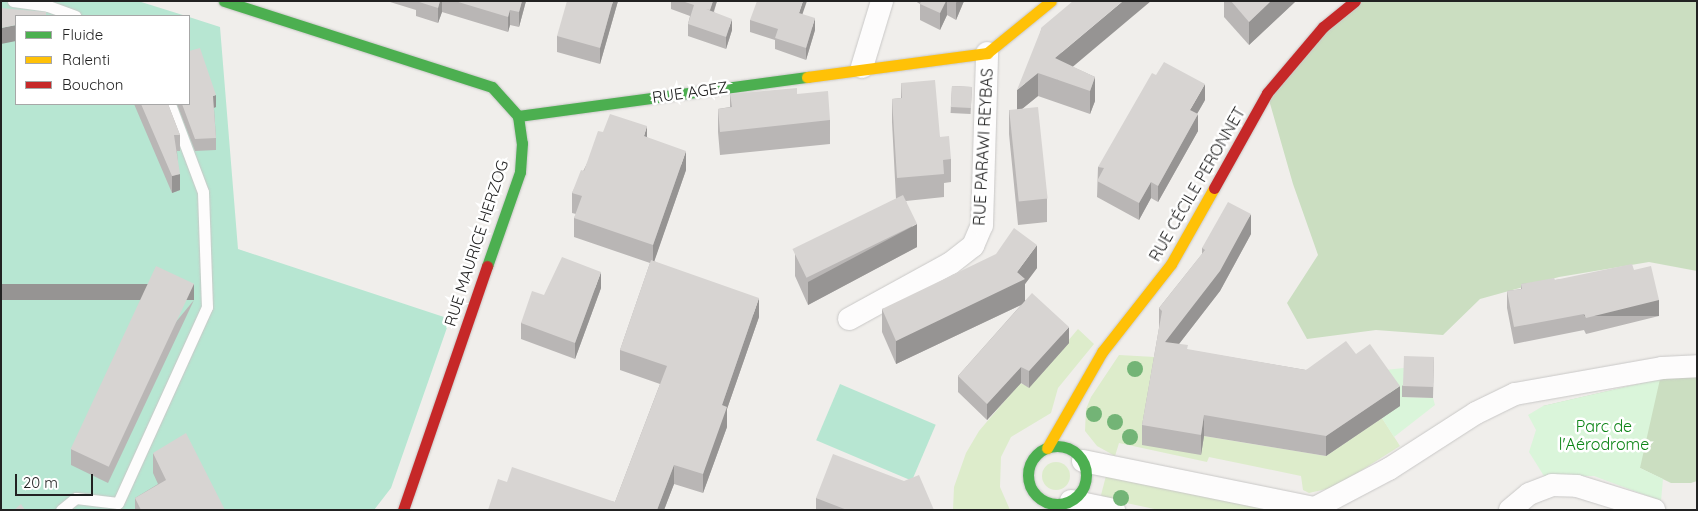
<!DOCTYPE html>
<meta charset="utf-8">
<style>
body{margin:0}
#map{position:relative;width:1698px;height:511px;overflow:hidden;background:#f0eeeb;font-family:Quicksand,sans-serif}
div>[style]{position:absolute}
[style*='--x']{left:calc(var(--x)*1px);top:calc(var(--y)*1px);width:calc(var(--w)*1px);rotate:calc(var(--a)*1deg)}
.grass>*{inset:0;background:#ddeccb}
.round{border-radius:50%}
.forest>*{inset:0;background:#cbdec1}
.park>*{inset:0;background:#daf5da}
.pitch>*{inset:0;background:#b7e6d2;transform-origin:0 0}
.roads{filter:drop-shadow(0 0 1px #c9c8c7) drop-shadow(0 0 1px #c9c8c7)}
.lane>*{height:11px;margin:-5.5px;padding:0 5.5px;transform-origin:5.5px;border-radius:5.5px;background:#fdfcfc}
.street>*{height:22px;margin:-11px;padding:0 11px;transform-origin:11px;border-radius:11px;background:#fdfcfc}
.fast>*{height:11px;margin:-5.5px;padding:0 5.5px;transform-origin:5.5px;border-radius:5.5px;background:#4caf50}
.fast>.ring{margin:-5.5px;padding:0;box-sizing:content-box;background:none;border:11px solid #4caf50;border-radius:50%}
.slow>*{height:11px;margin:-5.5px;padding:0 5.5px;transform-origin:5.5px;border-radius:5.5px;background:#ffc107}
.jam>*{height:11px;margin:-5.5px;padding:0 5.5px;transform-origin:5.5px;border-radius:5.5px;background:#c62828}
.trees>*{width:16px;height:16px;margin:-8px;border-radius:50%;background:#73b476}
.wall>*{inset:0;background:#b9b6b5;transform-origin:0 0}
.shaded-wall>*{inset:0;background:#969493;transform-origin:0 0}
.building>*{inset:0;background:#d7d4d2;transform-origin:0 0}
span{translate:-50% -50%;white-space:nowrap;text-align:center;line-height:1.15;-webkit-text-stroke:5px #fff;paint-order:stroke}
.street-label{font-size:16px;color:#222}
.park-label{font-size:16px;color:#0c8416}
.frame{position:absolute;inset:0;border:2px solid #222;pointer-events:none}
.legend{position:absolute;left:15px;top:15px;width:175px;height:90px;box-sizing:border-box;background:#fff;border:1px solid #a7a7a7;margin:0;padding:6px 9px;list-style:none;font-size:15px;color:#222}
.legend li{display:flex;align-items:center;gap:10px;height:25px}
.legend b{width:25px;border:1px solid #a7a7a7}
.scale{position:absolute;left:15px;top:474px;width:78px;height:22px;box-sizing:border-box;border:2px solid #222;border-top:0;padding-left:6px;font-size:15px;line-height:18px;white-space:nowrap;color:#222;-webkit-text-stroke:4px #fff;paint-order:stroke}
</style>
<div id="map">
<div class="grass">
<div style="clip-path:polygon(1078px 329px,1094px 344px,1058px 388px,1051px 413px,1011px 437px,1001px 457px,1000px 487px,1010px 510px,953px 510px,954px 487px,966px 453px,979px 431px,1020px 383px,1029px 387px)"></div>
<div style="clip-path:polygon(1119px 355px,1155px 357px,1204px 436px,1326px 456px,1382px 418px,1400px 446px,1335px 487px,1309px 493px,1303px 490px,1301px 476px,1209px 457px,1207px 462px,1119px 443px,1115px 456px,1097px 446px,1085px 431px,1086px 409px,1091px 397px)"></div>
<div class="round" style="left:1042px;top:462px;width:28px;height:28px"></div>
<div style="clip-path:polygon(1107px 472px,1293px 510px,1159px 510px,1103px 498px,1101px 495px)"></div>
</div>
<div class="forest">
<div style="clip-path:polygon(1355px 1px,1697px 1px,1697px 271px,1649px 262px,1559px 277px,1480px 299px,1443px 335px,1376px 330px,1307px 339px,1287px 303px,1318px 255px,1293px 184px,1267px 93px)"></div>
<div style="clip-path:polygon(1697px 376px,1697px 481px,1691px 483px,1671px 483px,1640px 468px,1543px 406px,1660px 379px)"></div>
</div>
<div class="park">
<div style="clip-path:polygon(1404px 368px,1403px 397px,1433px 398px,1435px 405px,1394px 437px,1382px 418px,1375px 371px)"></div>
<div style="clip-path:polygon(1660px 379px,1640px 468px,1663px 479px,1661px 501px,1594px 476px,1544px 476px,1529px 452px,1536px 430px,1528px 415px,1543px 406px)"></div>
</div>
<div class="pitch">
<div style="clip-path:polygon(1px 1px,138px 1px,186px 16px,16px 16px,16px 104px,189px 104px,189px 17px,220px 27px,238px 249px,450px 319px,391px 488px,374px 510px,1px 510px)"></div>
<div style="left:840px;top:384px;width:104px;height:61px;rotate:23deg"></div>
</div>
<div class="roads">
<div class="lane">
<div style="--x:13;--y:1;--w:35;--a:8"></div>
<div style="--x:48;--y:6;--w:29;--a:20"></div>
<div style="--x:61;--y:510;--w:19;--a:-39"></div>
<div style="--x:76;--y:498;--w:42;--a:6.8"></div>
<div style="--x:118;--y:503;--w:215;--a:-65.6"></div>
<div style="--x:207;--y:307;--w:115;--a:-92"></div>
<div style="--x:203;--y:192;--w:94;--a:-110.6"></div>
</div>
<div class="street">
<div style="--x:862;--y:67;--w:69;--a:-73.1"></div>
<div style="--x:849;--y:319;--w:116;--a:-28.8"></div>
<div style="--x:951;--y:263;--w:28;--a:-38"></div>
<div style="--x:973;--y:246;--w:23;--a:-67"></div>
<div style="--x:982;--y:225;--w:172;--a:-88.3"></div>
<div style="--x:1083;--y:461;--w:237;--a:11.5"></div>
<div style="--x:1071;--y:501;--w:44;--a:11.8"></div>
<div style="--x:1315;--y:508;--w:84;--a:-27.8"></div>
<div style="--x:1389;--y:469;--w:103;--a:-32.8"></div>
<div style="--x:1476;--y:413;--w:43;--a:-26"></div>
<div style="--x:1515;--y:394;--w:149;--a:-10"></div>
<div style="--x:1662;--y:368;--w:35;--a:-3"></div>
<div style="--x:1510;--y:510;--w:25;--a:-40"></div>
<div style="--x:1529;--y:494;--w:25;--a:-21"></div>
<div style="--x:1552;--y:485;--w:25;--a:2"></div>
<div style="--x:1577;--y:486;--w:81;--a:17.3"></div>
</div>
<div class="fast">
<div style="--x:224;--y:1;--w:281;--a:17.8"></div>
<div style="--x:492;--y:87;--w:39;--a:48"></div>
<div style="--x:518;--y:116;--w:27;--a:82"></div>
<div style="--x:522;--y:143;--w:29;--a:94"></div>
<div style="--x:520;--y:172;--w:100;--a:109.3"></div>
<div style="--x:518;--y:116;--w:292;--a:-7.7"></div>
<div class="ring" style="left:1028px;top:446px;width:47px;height:47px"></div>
</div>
<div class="slow">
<div style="--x:807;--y:77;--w:182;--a:-7.6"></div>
<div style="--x:987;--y:53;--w:82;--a:-39.1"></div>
<div style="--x:1047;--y:448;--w:111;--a:-60.2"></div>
<div style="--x:1102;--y:352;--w:112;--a:-51.9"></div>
<div style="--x:1171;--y:264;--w:87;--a:-60.5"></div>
</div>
<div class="jam">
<div style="--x:1214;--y:188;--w:109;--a:-60.8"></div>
<div style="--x:1267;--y:93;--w:87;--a:-49.7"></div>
<div style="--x:1323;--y:27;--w:41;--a:-39.1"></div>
<div style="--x:403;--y:510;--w:258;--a:-71"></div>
</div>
</div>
<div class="trees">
<div style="left:1135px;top:369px"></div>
<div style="left:1094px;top:414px"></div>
<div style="left:1115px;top:422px"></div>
<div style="left:1130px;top:437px"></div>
<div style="left:1121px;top:498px"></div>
</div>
<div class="wall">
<div style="clip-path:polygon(526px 1px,519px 27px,510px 25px,508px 32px,442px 12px,438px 23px,416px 16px,416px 10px,390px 2px)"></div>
<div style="clip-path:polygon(618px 1px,600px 64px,557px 52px,557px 36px)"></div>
<div style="clip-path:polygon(671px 1px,717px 1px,714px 12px,732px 30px,726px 49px,688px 36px,688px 24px,690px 16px,671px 9px)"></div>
<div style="clip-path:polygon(915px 1px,964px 1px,956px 20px,947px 15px,940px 30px,920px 20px,920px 4px)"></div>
<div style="clip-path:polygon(1224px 1px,1296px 1px,1249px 45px,1224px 17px)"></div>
<div style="clip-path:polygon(802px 14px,815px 30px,806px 60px,775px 49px,775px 40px,750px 32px,750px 20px)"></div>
<div style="clip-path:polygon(1042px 27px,1073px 67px,1095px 77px,1095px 101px,1090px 114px,1038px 96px,1022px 109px,1047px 199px,1047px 222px,1018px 225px,1009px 134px,1009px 110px,1017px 110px)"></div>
<div style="clip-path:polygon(901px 83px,940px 137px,951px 159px,951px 182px,944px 183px,944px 197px,906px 201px,917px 247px,808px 305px,795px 276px,795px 253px,896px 199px,892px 122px,892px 99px,901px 98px)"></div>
<div style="left:952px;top:86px;width:20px;height:27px;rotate:3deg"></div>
<div style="clip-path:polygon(730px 94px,830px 120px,830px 144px,720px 155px,718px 132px,718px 109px,730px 107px)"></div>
<div style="clip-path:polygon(1205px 100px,1197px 114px,1198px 131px,1158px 202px,1151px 198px,1139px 220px,1097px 197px,1098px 167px)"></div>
<div style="clip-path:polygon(134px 104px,168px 104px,180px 135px,180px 151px,177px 151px,180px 190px,172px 193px)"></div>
<div style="clip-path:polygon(177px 104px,189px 104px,216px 107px,214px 108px,216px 138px,216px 150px,195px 151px)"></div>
<div style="clip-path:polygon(603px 132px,647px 137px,686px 170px,654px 261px,759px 317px,727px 409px,727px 427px,703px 493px,674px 484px,664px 510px,488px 510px,507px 482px,615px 502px,660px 384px,620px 370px,620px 350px,650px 263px,574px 237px,574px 218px,576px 214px,572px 213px,572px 193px)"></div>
<div style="clip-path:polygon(1251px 234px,1220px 291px,1179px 344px,1188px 350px,1306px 370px,1356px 354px,1400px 406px,1326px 456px,1204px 436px,1201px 455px,1142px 445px,1142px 425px,1159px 328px,1159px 308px,1202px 254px,1202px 248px)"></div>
<div style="clip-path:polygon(1037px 268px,1025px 284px,1025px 300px,1069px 343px,1029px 388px,1021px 383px,987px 420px,958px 392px,958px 376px,1021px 305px,896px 364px,882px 332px,882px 309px)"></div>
<div style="clip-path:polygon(1634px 270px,1659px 316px,1586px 334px,1584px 330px,1514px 344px,1507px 308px,1507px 291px,1521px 289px,1521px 284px,1555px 280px)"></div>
<div style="clip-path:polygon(601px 288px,575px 359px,521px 339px,521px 323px,544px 295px)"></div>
<div style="clip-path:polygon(194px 300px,108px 483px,71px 465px,71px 449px)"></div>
<div style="clip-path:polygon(1434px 357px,1433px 398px,1402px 397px,1402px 386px)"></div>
<div style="clip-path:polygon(153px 453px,225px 510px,135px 510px,135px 498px,158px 484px,153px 473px)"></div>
<div style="clip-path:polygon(816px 498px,934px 510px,816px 510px)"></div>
</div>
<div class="shaded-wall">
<div style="clip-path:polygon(440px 1px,442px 1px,442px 12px,438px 23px,438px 8px)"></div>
<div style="clip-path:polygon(522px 1px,526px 1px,519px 27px,519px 12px)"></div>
<div style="clip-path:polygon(613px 1px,618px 1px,600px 64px,600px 48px)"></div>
<div style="clip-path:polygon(713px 1px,717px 1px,710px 22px,710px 10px)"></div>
<div style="clip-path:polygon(803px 1px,807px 1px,799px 24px,799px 13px)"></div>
<div style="clip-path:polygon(946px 1px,947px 1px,947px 15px,940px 30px,940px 13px)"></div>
<div style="clip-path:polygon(957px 1px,964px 1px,956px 20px,956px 3px)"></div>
<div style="clip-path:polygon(1123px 1px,1151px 1px,1057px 80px,1055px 58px)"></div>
<div style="clip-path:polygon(1271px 1px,1296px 1px,1249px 45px,1249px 22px)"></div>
<div style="clip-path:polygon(510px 10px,510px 25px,508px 32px,508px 17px)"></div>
<div style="clip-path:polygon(815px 18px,815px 30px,806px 60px,806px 48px)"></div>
<div style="clip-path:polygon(732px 19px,732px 30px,726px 49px,726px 37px)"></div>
<div style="clip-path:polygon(16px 25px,16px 41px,1px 44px,1px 28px)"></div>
<div style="clip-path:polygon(1038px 73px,1038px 96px,1017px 113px,1017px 90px)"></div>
<div style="clip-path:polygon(1095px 77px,1095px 101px,1090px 114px,1090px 91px)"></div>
<div style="clip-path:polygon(1205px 84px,1205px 100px,1190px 126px,1190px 110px)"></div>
<div style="clip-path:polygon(216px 95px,216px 107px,213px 108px,213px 96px)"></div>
<div style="clip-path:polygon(1198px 114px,1198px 131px,1158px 202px,1158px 186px)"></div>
<div style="clip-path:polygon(647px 126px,647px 146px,644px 136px)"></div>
<div style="clip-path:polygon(686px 151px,686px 170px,653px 265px,653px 245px)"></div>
<div style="clip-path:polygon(180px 174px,180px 190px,172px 193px,172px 176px)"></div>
<div style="clip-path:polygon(1151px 182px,1151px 198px,1139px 220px,1139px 203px)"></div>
<div style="clip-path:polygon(1251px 214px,1251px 234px,1220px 291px,1165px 362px,1165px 342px)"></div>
<div style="clip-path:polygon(917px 224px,917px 247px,808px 305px,808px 282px)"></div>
<div style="clip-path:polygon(1037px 245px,1037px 268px,1025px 284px,1025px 303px,896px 364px,896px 341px,1017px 272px)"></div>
<div style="clip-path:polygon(601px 272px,601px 288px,575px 359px,575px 343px)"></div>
<div style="left:194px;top:284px;width:16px;height:202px;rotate:90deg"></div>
<div style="clip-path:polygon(759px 298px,759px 317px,727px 409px,727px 427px,703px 493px,703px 474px,722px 405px)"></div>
<div style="left:1659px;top:300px;width:16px;height:75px;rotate:90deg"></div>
<div style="clip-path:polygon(1069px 327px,1069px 343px,1029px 388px,1029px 371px)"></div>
<div style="clip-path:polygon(1021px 367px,1021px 383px,987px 420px,987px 404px)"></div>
<div style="clip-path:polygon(1400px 386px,1400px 406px,1326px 456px,1326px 436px)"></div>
<div style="clip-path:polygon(1204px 415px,1204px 436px,1201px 455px,1201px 435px)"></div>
<div style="clip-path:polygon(674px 465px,674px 484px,664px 510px,657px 510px)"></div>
</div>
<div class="building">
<div style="clip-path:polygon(416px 1px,440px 1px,438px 8px)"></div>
<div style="clip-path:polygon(455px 1px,522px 1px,519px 12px,510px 10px,508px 17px)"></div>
<div style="clip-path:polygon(567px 1px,613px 1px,600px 48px,557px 36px)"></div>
<div style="clip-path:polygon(682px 1px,713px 1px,710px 10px,706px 9px,732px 19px,726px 37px,688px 24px,694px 5px)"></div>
<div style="clip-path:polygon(757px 1px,803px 1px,799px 13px,815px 18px,806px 48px,775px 38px,778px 29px,750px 20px)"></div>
<div style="clip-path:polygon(921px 1px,946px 1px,940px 13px,920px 4px)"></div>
<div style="clip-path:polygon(1073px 1px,1123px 1px,1055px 58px,1095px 77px,1090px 91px,1038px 73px,1017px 90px,1042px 27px)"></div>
<div style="clip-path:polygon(1231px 1px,1271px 1px,1249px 22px)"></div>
<div style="clip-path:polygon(1px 8px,46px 12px,46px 16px,16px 16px,16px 25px,1px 28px)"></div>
<div style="clip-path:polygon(200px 48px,216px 95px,213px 96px,216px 138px,195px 139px,182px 104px,189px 104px,189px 51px)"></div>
<div style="clip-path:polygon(1164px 62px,1205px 84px,1190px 110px,1198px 114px,1158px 186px,1151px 182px,1139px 203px,1097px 181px,1104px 168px,1098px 167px,1152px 73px,1156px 75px)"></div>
<div style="clip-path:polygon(935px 80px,940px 137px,949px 136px,951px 159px,943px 160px,944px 174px,897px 178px,892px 99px,902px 98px,901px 83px)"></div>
<div style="left:952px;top:86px;width:20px;height:21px;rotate:3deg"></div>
<div style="clip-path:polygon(797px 88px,797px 94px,828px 91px,830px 120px,720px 132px,718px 109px,732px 107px,730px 94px)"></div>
<div style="clip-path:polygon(141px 104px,168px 104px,180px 135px,174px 135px,180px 174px,172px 176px)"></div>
<div style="left:1038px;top:107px;width:92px;height:29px;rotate:84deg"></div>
<div style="clip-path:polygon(610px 114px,647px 126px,644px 136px,686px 151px,653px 245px,574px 218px,582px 196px,572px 193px,581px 170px,584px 171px,598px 131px,603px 132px)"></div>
<div style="left:903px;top:195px;width:32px;height:123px;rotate:64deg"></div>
<div style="clip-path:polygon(1228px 202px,1251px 214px,1220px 271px,1165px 342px,1188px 345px,1187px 349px,1306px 370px,1346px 341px,1356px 354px,1370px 344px,1400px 386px,1326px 436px,1204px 415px,1201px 435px,1142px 425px,1162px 311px,1159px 308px,1205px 250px,1202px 248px)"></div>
<div style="clip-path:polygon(1014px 228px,1037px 245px,1017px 272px,1025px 279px,896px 341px,882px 309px,996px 254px)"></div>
<div style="clip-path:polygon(562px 257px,601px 272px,575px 343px,521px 323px,532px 291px,544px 295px)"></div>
<div style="clip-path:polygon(651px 260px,759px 298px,722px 405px,727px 407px,703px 474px,674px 465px,657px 510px,488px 510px,498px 479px,507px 482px,512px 467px,615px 502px,667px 366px,620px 350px)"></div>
<div style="clip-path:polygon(1632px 264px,1634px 270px,1651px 266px,1659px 300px,1586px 318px,1584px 314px,1514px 327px,1507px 291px,1522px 289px,1521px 284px,1554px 278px,1555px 280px)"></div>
<div style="left:156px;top:266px;width:42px;height:202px;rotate:25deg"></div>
<div style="clip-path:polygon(1032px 293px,1069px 327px,1029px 371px,1021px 367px,987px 404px,958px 376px)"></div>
<div style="left:1404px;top:356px;width:30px;height:30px;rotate:2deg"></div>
<div style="clip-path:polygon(186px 433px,225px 510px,141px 510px,135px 498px,166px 480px,153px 453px)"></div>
<div style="clip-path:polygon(833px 454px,904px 481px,919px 475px,934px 510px,847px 510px,816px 498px)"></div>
<div style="clip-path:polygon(21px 504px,25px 510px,14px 510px)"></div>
</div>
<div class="street-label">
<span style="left:690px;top:92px;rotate:-8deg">RUE AGEZ</span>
<span style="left:983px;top:147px;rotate:-87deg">RUE PARAWI REYBAS</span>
<span style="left:1197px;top:184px;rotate:-60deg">RUE CÉCILE PERONNET</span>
<span style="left:476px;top:243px;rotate:-72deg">RUE MAURICE HERZOG</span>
</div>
<div class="park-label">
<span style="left:1604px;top:435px">Parc de<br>l'Aérodrome</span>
</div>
<div class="frame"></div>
<ul class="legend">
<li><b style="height:6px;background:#4caf50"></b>Fluide</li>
<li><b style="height:6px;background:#ffc107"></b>Ralenti</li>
<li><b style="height:6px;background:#c62828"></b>Bouchon</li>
</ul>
<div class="scale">20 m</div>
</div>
